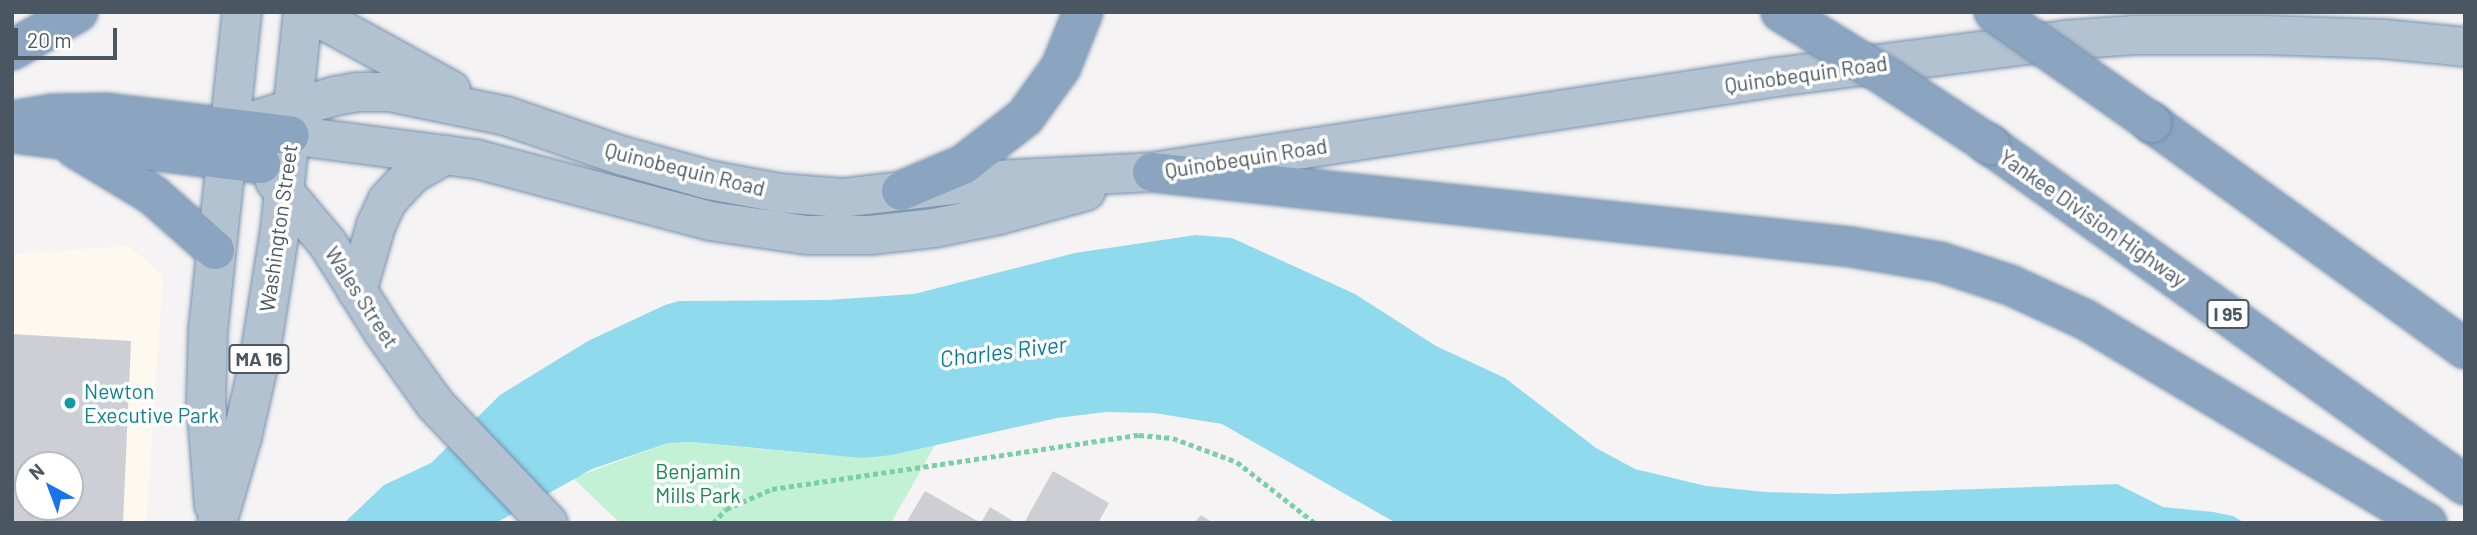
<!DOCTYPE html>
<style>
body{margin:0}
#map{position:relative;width:2477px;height:535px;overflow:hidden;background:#f5f3f3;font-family:Barlow,sans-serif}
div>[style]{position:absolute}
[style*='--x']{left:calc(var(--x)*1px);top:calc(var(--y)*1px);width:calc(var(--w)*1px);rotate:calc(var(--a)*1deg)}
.commercial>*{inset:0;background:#fdf9ef}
.green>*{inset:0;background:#c3f1d5}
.water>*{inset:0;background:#90daee}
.building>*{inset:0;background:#cdcfd5}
.path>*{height:4.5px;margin-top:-2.25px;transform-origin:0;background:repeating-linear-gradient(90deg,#7ad0a6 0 5px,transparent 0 8.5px)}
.roads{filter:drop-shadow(0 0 2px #7690ad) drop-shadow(0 0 2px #7690ad)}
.major>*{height:38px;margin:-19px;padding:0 19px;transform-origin:19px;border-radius:19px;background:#b3c2d1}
.highway>*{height:38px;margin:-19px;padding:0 19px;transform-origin:19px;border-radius:19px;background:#8ba5c1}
.bridges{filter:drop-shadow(0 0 2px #7690ad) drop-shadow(0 0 2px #7690ad)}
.highway-bridge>*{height:38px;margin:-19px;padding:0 19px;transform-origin:19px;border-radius:19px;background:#8ba5c1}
.dots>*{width:19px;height:19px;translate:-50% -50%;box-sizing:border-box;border:4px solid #fff;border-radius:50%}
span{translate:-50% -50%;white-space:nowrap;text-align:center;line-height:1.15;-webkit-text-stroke:7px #fff;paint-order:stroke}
.shield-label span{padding:2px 5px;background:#fff;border:2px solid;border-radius:5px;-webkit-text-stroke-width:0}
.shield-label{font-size:19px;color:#4a5661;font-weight:700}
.street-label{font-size:21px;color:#4a5661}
.culture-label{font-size:21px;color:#0d838f}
.left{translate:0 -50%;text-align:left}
.park-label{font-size:21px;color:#17864f}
.water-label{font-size:23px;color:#0c7c9b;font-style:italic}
.frame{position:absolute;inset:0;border:14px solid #4a5661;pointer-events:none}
.north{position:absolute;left:14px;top:451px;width:70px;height:70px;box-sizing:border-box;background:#fff;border:2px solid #b7bbc0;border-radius:50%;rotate:319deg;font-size:19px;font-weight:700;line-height:28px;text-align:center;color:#4a5661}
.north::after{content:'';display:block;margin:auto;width:24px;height:32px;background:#1a73e8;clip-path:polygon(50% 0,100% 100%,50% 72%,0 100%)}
.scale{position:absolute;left:14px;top:28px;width:103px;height:32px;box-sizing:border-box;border:4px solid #4a5661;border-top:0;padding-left:9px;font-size:21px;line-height:24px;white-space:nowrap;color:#4a5661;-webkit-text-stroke:5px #fff;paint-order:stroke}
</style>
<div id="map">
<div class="commercial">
<div style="clip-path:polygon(evenodd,129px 246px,163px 276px,146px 523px,12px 523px,12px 254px,129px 246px,28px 465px,70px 465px,70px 507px,28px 507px,28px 465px)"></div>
</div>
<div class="green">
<div style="clip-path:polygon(691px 442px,824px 455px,892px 455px,935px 445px,891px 523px,620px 523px,573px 478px,668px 443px)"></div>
</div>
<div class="water">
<div style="clip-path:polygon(1196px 235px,1232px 238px,1355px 294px,1436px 346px,1505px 378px,1596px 448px,1635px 469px,1706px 486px,1766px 492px,1834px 494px,2117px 484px,2163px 507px,2213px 512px,2233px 516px,2245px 523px,1396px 523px,1222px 424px,1154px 413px,1106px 412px,1057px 418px,892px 455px,862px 458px,691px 442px,668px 443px,592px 469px,496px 523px,344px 523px,384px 485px,431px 463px,500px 395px,588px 341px,665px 305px,679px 301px,828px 300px,914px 294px,1075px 253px)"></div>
</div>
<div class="building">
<div style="clip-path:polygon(evenodd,12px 334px,131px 341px,123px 523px,12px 523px,12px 334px,28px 465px,70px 465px,70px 507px,28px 507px,28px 465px)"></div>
<div style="clip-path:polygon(1053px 471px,1109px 503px,1098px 523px,1024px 523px)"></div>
<div style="clip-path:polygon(925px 491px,981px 523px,990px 507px,1016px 523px,906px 523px)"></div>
<div style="clip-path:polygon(1201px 515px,1213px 523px,1194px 523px)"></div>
</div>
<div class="path">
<div style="--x:713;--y:523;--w:19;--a:-47"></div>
<div style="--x:726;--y:509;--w:50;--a:-23.5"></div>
<div style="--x:772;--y:489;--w:371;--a:-8.4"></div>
<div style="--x:1139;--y:435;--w:34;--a:5"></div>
<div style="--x:1173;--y:438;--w:68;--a:20.6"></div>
<div style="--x:1237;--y:462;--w:99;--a:38"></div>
</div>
<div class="roads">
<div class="major">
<div style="--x:309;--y:12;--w:162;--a:28.8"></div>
<div style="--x:229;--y:128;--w:111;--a:-16.8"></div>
<div style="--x:335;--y:96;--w:23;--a:-10"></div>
<div style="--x:358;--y:92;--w:31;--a:0"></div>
<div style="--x:389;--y:92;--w:119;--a:11.6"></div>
<div style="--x:506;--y:116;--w:120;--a:18.9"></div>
<div style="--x:620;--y:155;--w:92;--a:15.7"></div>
<div style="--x:709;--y:180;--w:71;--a:10.5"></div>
<div style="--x:779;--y:193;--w:63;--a:4.5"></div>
<div style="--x:842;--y:198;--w:155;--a:-6.7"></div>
<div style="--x:996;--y:180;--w:156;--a:-2.9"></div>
<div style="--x:1152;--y:172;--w:632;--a:-8.64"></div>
<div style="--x:1777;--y:77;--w:289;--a:-7.3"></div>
<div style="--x:2064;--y:40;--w:71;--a:-4"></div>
<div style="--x:2135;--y:35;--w:127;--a:0"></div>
<div style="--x:2262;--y:35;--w:122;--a:1.9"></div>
<div style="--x:2384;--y:39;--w:81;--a:5.6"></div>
<div style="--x:290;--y:135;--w:188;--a:7.4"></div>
<div style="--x:476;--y:159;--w:242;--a:14.8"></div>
<div style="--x:710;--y:221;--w:98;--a:8.2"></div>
<div style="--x:807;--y:235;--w:63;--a:0"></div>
<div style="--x:870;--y:235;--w:64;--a:-6.2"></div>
<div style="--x:934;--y:228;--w:66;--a:-11.3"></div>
<div style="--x:999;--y:215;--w:90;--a:-15.4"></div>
<div style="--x:275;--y:181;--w:82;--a:49.9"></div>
<div style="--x:328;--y:244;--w:105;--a:57.8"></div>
<div style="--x:384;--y:333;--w:87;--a:54.3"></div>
<div style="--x:435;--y:404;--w:164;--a:46.5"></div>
<div style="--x:357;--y:291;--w:69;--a:-73.9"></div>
<div style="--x:376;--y:225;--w:26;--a:-65"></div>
<div style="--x:387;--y:201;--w:37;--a:-47"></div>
<div style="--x:412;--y:174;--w:39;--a:-30"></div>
<div style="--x:214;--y:505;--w:104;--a:-94.4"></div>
<div style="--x:206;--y:401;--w:71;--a:-88.4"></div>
<div style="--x:208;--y:330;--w:320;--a:-83.9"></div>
<div style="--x:217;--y:523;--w:90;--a:-73.8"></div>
<div style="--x:242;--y:437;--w:77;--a:-77.2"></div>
<div style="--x:259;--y:362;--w:134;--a:-81"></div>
<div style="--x:280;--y:230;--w:219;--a:-84"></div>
</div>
<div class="highway">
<div style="--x:12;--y:50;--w:76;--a:-29.9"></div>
<div style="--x:12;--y:121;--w:41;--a:-9.9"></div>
<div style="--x:52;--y:114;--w:55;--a:-1"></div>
<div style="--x:107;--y:113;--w:184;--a:6.9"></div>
<div style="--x:2152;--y:123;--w:386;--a:35.8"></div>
<div style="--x:20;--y:134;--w:243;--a:7.1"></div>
<div style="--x:1990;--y:145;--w:584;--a:35.59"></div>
<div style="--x:75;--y:148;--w:91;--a:31.1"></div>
<div style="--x:153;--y:195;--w:83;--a:41.6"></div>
<div style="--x:1152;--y:172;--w:703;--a:6.12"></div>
<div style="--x:1851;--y:247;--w:90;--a:9.6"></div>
<div style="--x:1940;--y:262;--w:74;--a:18.2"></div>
<div style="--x:2010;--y:285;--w:84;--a:24.7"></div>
<div style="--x:2086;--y:320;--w:397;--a:30.8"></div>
<div style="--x:901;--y:191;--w:67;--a:-22.8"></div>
<div style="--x:963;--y:165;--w:78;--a:-37.7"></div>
<div style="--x:1025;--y:117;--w:62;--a:-54.2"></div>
<div style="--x:1061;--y:67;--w:59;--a:-68.2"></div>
</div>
</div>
<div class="bridges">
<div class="highway-bridge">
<div style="--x:1781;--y:12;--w:122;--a:31.6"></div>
<div style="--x:1885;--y:76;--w:126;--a:33.3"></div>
<div style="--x:1994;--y:12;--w:193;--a:35.1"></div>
</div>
</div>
<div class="dots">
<div style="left:70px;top:403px;background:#0f9aa8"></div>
</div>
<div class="shield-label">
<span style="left:2228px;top:314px">I 95</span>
<span style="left:259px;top:359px">MA 16</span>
</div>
<div class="street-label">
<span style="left:1806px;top:74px;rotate:-8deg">Quinobequin Road</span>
<span style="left:1246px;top:158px;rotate:-9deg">Quinobequin Road</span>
<span style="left:685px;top:169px;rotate:14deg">Quinobequin Road</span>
<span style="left:2093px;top:218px;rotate:35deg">Yankee Division Highway</span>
<span style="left:278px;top:228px;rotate:-82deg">Washington Street</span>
<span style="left:362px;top:297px;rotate:57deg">Wales Street</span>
</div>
<div class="culture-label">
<span class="left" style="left:84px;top:403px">Newton<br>Executive Park</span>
</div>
<div class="park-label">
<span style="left:698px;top:483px">Benjamin<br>Mills Park</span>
</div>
<div class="water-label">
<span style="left:1003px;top:351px;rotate:-7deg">Charles River</span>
</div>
<div class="frame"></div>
<div class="north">N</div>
<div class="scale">20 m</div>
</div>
